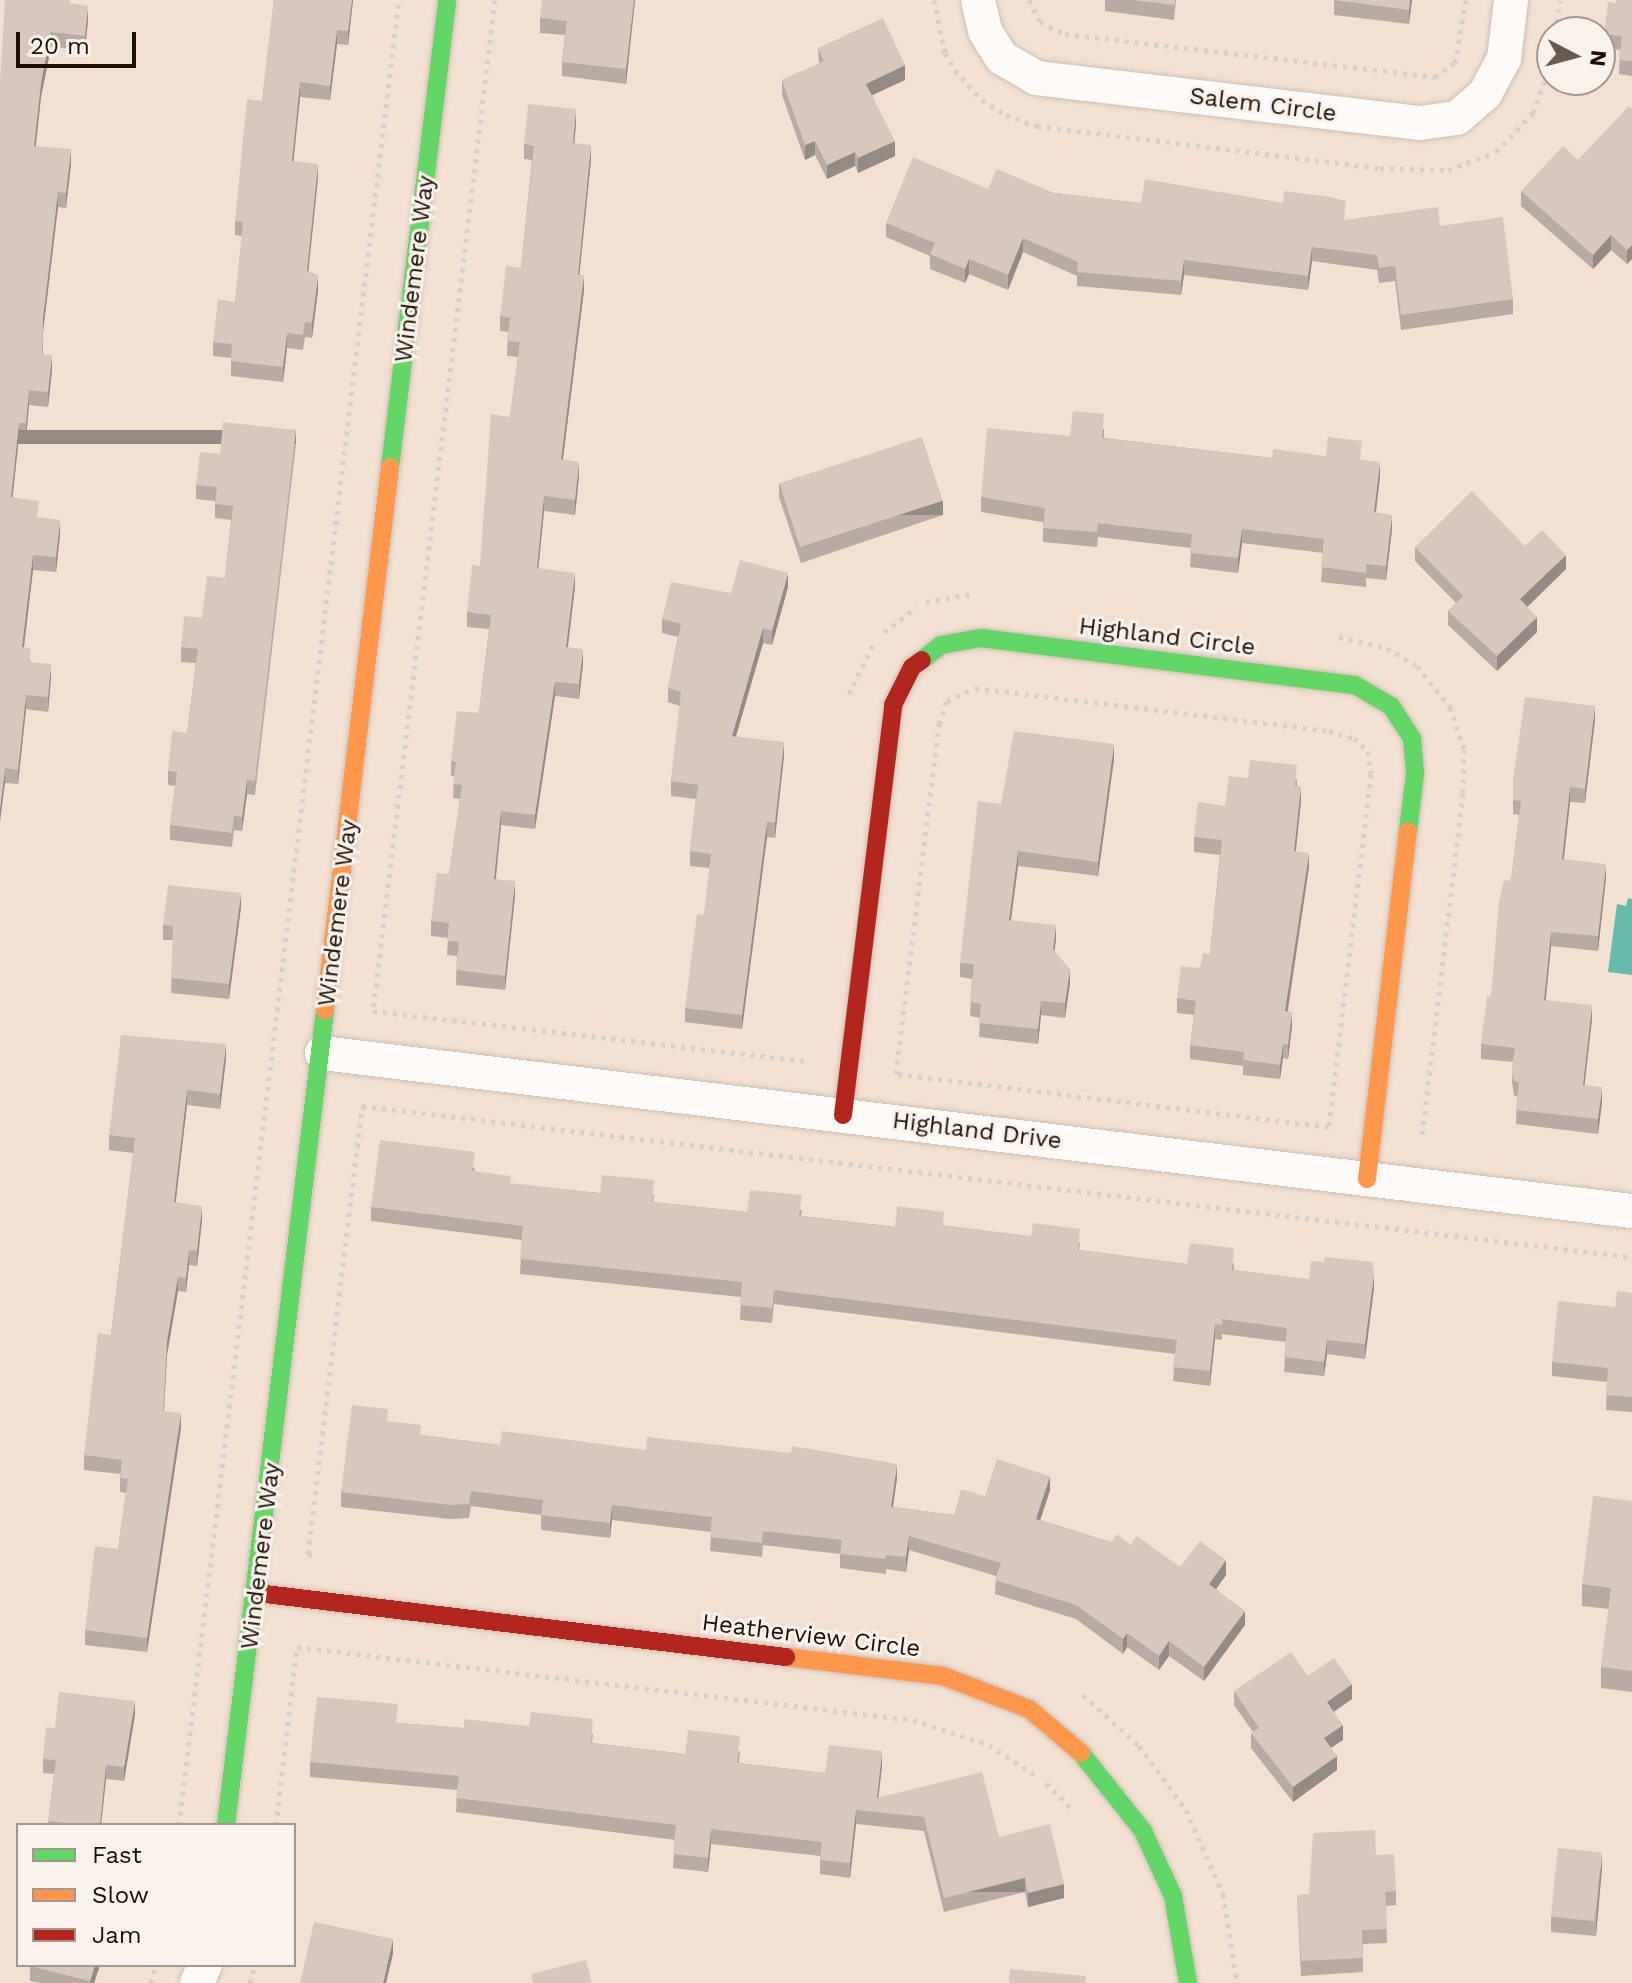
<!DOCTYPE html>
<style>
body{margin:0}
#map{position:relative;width:1632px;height:1983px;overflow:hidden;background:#f2e1d3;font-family:"Work Sans",sans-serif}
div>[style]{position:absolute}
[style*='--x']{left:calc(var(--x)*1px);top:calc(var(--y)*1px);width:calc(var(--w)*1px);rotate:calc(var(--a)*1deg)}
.water>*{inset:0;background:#65baaa}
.path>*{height:5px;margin-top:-2.5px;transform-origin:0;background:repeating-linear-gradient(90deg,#d5d0cb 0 4px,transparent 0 10px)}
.roads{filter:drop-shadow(0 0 2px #cebfb3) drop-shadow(0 0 2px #cebfb3)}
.street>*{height:34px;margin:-17px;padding:0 17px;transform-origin:17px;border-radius:17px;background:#fdfaf8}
.fast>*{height:18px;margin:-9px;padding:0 9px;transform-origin:9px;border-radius:9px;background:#63d668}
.slow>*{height:18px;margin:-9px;padding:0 9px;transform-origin:9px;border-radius:9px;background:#ff974d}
.jam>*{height:18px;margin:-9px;padding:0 9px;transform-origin:9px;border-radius:9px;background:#b3261e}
.wall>*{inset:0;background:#b9aba3}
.shaded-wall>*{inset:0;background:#968b84;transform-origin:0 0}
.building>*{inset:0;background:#d7c7bd;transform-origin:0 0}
span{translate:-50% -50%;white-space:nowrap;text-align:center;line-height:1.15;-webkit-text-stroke:6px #faf2ec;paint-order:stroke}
.street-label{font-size:24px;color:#1d1106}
.legend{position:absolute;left:16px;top:1823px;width:280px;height:144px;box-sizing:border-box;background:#faf2ec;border:2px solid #a29890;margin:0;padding:10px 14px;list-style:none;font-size:24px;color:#1d1106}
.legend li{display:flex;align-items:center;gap:16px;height:40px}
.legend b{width:40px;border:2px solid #a29890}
.north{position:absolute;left:1536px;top:16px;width:80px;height:80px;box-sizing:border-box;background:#faf2ec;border:2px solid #a29890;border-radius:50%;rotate:96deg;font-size:22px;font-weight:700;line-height:32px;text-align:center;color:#1d1106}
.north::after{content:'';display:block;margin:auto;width:28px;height:36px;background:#685a4e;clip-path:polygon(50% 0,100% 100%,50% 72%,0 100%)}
.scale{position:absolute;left:16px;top:32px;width:120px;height:36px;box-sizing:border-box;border:4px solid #1d1106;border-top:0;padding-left:10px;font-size:24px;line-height:28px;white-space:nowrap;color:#1d1106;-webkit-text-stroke:6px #faf2ec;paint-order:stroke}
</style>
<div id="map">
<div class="water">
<div style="clip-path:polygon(1628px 898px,1632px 899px,1632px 975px,1608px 972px,1617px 904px,1626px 906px)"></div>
</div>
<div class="path">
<div style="--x:495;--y:0;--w:1018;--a:96.88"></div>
<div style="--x:373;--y:1011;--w:434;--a:6.6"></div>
<div style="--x:934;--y:0;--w:54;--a:78.3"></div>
<div style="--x:945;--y:53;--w:20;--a:60"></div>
<div style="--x:955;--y:70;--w:40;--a:48"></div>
<div style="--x:982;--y:100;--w:28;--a:32"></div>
<div style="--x:1006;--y:115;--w:33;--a:20"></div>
<div style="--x:1037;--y:126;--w:346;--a:7"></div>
<div style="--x:1380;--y:168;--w:68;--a:1.7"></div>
<div style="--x:1448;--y:170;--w:51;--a:-20.6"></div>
<div style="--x:1496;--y:152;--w:54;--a:-46.5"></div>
<div style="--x:1533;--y:113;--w:54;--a:-69.6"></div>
<div style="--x:1029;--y:0;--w:25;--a:63"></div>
<div style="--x:1040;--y:22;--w:28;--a:26"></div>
<div style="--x:1065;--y:34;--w:372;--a:6.6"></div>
<div style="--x:1435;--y:77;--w:24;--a:-35"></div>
<div style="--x:1455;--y:63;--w:64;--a:-80.1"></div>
<div style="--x:1556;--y:32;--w:32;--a:-83"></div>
<div style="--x:926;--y:602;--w:46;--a:-10.1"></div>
<div style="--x:884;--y:632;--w:41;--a:-37.1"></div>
<div style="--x:1339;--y:637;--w:49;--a:12.9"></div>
<div style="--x:1387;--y:648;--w:35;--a:31"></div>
<div style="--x:1417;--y:666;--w:53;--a:51.2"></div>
<div style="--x:1450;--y:707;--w:44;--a:71.6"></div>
<div style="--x:1464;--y:749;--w:44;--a:91.3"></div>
<div style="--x:1463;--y:793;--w:347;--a:96.8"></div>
<div style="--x:975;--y:688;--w:357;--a:6.9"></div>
<div style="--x:1329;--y:731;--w:26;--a:16"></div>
<div style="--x:1354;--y:738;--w:19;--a:43"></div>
<div style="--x:1368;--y:751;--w:23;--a:83"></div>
<div style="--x:1371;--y:774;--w:355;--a:96.8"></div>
<div style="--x:1329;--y:1127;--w:436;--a:-173"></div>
<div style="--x:896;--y:1074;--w:353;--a:-83"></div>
<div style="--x:939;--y:724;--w:24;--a:-71"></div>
<div style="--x:947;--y:701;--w:31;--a:-25"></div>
<div style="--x:849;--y:694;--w:55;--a:-63.9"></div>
<div style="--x:312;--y:1555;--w:4;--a:-166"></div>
<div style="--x:308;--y:1554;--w:451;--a:-83.1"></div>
<div style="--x:362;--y:1106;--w:1279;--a:6.78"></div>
<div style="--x:1083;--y:1695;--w:76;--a:42.3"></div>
<div style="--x:1139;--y:1746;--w:79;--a:53.7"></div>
<div style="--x:1186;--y:1810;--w:92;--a:66.2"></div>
<div style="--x:1223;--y:1894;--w:90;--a:81.1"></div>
<div style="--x:1046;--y:1783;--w:34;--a:45"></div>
<div style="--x:179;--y:1825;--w:1838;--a:-83.13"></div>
<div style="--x:276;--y:1825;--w:179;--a:-83.3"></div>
<div style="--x:297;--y:1647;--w:620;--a:6.76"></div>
<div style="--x:913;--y:1720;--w:80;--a:18.2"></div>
<div style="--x:989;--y:1745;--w:59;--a:33.1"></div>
<div style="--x:151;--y:1983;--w:19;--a:-74"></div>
<div style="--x:250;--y:1983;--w:19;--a:-74"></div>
</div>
<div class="roads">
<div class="street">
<div style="--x:978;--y:0;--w:32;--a:77"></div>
<div style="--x:985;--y:31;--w:32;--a:58"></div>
<div style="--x:1002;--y:58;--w:39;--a:30"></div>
<div style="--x:1036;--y:78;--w:387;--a:6.7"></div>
<div style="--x:1420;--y:123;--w:37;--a:-8"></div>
<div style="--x:1457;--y:118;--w:37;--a:-41"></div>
<div style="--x:1485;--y:94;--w:40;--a:-62"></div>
<div style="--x:1504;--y:59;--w:59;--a:-83.2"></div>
<div style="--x:322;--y:1053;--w:1319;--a:6.88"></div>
<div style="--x:197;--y:1983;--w:20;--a:-66"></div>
</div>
<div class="fast">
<div style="--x:390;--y:467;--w:470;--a:-83"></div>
<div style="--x:922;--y:660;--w:24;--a:-38"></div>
<div style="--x:941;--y:645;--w:41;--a:-9.9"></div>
<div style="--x:981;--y:638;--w:377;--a:7.2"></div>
<div style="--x:1355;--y:685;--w:42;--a:30.3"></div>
<div style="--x:1391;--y:706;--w:38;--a:57"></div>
<div style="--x:1412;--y:738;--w:36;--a:85"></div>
<div style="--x:1415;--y:774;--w:57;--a:97"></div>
<div style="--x:1081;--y:1753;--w:100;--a:51.5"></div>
<div style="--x:1143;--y:1831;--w:72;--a:65.2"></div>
<div style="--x:1173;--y:1896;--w:88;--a:80.2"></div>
<div style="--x:226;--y:1825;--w:821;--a:-83.07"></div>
</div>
<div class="slow">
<div style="--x:325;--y:1010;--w:547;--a:-83.17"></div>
<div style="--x:1367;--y:1179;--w:350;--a:-83.3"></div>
<div style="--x:786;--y:1657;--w:158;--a:6.9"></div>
<div style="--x:943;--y:1676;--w:92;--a:21"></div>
<div style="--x:1029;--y:1709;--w:68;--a:40.2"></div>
</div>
<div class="jam">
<div style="--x:843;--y:1115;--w:413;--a:-83"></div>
<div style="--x:893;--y:705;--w:42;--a:-63.4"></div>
<div style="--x:912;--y:667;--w:12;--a:-35"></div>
<div style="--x:257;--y:1593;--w:533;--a:6.9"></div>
</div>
</div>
<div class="wall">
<div style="clip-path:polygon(5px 0,71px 4px,88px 20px,85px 50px,51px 47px,41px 97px,36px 146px,71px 164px,66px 208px,58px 207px,43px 332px,43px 354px,52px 370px,48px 407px,29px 405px,26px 438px,19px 437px,12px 498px,60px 535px,56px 572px,33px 570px,24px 648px,31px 662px,51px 678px,48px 712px,26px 709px,18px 784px,5px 783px)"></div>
<div style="clip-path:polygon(274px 0,353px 0,348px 45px,337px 44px,330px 100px,300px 97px,293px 161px,318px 178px,308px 271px,318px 290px,312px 338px,305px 337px,303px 350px,287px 348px,283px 382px,231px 376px,231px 358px,213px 356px,213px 342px,235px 302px,242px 236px,235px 235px,235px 221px,262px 101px)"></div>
<div style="clip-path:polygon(635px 0,626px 84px,562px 76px,562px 62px,565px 35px,540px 33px,540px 18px)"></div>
<div style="clip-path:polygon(1105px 0,1176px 0,1174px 20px,1105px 11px)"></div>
<div style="clip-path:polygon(1334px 0,1412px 0,1409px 24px,1334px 15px)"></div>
<div style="clip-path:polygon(1632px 0,1632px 76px,1619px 74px,1620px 50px,1604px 48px,1604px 34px,1616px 3px)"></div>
<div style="clip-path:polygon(818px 48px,905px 80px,872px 95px,895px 156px,858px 173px,855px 166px,827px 179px,815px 155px,805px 160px,782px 95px,782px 80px,819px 64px)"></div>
<div style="clip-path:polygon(1632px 109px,1632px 259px,1627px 264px,1611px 250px,1593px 269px,1521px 206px,1521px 191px,1578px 160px)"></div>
<div style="clip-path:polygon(576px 124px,574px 144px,591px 160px,579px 275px,584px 290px,563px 459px,579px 476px,575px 515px,544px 511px,538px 568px,575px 587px,568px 647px,583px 664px,579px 699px,555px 696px,535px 829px,501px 825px,496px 879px,515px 896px,505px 990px,456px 985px,457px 956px,447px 955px,448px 938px,431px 936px,431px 921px,449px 874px,460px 799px,453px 798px,454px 776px,451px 776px,451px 761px,479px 713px,489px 629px,467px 627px,467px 612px,480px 566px,510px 417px,518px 357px,507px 356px,508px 332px,500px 331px,500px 316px,521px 268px,532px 160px,524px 159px,524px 144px)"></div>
<div style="clip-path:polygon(988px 189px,1054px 193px,1141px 203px,1346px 220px,1440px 226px,1513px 299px,1513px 314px,1401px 330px,1395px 281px,1379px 283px,1377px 270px,1312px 261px,1308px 290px,1184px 275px,1181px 295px,1077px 286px,1077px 276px,1023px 252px,1008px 290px,969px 274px,965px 283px,930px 269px,930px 256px,886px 237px,886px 223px)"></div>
<div style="clip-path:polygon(1104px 429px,1104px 438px,1272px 458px,1362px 460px,1380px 476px,1376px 513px,1392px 529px,1386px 580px,1366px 578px,1366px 587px,1321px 582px,1323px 553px,1242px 543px,1238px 573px,1190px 567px,1191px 548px,1098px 537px,1097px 547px,1043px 542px,1043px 522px,981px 512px,981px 497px,1070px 436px)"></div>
<div style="clip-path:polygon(296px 444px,255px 795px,247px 794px,242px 831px,234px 830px,232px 847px,170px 840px,170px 825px,175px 786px,168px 785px,168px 771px,187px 733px,196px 663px,181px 662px,181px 647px,202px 618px,225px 578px,231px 520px,215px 518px,215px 501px,196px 499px,196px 485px,220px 454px)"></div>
<div style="clip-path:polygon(779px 483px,943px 515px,801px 563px,779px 497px)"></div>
<div style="clip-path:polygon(1525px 546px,1566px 569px,1527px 607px,1537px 632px,1497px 671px,1448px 625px,1448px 611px,1456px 603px,1415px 561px,1415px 547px)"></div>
<div style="clip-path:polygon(788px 587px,772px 645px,763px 643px,736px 736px,784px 756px,775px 838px,767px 837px,742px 1029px,685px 1022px,685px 1008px,704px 915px,710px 868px,690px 866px,690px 851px,696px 799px,671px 796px,671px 781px,680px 706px,668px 702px,668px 688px,678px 637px,662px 633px,662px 619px,731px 593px)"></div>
<div style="clip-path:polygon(1595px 720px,1585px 803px,1570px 802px,1564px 859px,1606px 878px,1598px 951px,1551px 946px,1546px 1000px,1592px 1019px,1584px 1085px,1602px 1102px,1598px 1134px,1516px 1124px,1517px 1096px,1514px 1096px,1512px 1082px,1513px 1062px,1481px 1059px,1481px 1044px,1491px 997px,1511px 881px,1519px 815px,1513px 814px,1513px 780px)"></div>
<div style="clip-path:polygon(1114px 759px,1098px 876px,1018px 866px,1011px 920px,1056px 939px,1054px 951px,1070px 983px,1065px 1018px,1041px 1015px,1038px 1044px,979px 1037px,980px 1018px,970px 1016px,972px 979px,960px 977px,960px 963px,1001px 804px)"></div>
<div style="clip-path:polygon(1248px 778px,1297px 779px,1297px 786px,1301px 801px,1296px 851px,1309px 867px,1288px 1011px,1292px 1026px,1288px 1059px,1283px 1058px,1280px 1079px,1243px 1075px,1243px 1066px,1190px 1059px,1190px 1045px,1194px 1015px,1177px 1013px,1177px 998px,1210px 954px,1220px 855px,1194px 852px,1194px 837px,1225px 806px)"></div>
<div style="clip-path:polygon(241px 907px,229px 999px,171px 993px,173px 940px,163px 940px,163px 925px)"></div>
<div style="clip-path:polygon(226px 1059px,220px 1109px,187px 1105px,175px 1203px,202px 1220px,197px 1266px,189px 1265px,186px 1292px,178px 1291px,167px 1355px,164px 1411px,181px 1428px,147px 1652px,85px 1645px,85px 1630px,118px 1549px,126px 1493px,120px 1492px,120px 1474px,84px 1470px,84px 1455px,111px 1335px,133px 1153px,109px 1150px,109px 1135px)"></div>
<div style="clip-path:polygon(475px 1167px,474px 1171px,511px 1184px,600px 1193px,654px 1195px,653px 1202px,747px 1212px,802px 1210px,801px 1216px,895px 1227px,944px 1226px,1080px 1243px,1079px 1250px,1187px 1264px,1234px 1263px,1234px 1270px,1374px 1288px,1365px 1359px,1327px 1354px,1324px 1376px,1284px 1372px,1286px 1342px,1222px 1334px,1222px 1340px,1215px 1339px,1210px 1386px,1173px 1381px,1175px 1354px,774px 1304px,772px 1323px,740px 1320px,741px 1297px,520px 1274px,522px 1240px,371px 1221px,371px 1207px)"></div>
<div style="clip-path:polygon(1632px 1293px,1632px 1412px,1606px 1410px,1607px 1382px,1552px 1376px,1552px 1362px)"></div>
<div style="clip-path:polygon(388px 1421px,421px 1435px,500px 1445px,646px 1450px,897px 1478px,893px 1507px,954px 1515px,985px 1496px,1050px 1490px,1040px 1520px,1111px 1542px,1131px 1545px,1180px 1567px,1226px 1575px,1216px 1589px,1245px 1625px,1204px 1681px,1169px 1656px,1159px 1670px,1127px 1647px,1123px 1654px,1076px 1619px,995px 1594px,996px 1576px,909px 1550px,906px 1572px,886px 1569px,886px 1574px,840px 1568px,840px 1554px,763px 1545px,762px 1557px,710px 1551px,711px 1532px,612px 1520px,610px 1538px,541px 1530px,541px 1515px,471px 1506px,469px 1518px,450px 1519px,341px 1507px,341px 1492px)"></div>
<div style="clip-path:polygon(1632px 1501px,1632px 1692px,1601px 1688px,1601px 1667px,1609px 1609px,1582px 1606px,1582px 1584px)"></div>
<div style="clip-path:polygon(1308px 1676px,1352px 1699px,1334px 1712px,1343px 1740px,1331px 1748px,1337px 1770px,1293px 1802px,1251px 1748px,1251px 1733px,1253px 1732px,1234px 1705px,1234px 1691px)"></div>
<div style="clip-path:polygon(135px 1715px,124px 1781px,106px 1779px,101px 1825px,48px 1825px,54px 1774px,43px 1773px,43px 1759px,55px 1728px)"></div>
<div style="clip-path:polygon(397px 1723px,464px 1728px,593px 1734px,592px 1743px,685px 1754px,740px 1751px,739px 1763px,825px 1773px,882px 1765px,878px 1798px,999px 1837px,1064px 1898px,1028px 1907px,1025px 1892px,944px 1912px,924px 1831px,856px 1824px,850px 1878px,820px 1874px,820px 1856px,711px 1844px,708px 1872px,673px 1868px,675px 1840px,456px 1812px,457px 1790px,310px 1777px,310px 1762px)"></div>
<div style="clip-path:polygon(1376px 1855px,1396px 1891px,1396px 1905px,1386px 1906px,1387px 1943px,1363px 1944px,1363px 1972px,1301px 1976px,1297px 1895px,1309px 1894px)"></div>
<div style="clip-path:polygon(1602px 1867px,1596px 1936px,1551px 1932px,1551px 1917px)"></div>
<div style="clip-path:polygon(30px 1965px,100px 1965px,94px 1983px,40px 1983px,30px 1981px)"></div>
</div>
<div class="shaded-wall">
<div style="clip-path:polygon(352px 0,353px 0,348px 45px,348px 31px)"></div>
<div style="clip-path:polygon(634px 0,635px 0,626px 84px,626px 69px)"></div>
<div style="clip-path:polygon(1410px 0,1412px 0,1409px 24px,1409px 10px)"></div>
<div style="clip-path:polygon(88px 6px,88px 20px,85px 50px,85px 36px)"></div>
<div style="clip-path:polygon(337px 30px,337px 44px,330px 100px,330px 86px)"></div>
<div style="clip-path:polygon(51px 32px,51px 47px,41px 97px,34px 160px,34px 146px,41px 83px)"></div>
<div style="clip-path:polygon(905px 65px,905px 80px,866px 98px,866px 84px)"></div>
<div style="clip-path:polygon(300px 82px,300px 97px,292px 176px,292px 161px)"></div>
<div style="clip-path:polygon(576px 109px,576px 124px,573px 158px,573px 143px)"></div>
<div style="clip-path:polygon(815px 141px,815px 155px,805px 160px,805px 145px)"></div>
<div style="clip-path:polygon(895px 141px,895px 156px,858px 173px,858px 158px)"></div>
<div style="clip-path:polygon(591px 145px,591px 160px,578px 289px,578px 275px)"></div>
<div style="clip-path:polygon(71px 149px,71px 164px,66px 208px,66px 193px)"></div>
<div style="clip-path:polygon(855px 152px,855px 166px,827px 179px,827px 165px)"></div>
<div style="clip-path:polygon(318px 164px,318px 178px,307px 285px,307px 271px)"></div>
<div style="clip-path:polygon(58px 192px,58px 207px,43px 332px,43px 318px)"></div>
<div style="clip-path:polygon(1611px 235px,1611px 250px,1593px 269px,1593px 255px)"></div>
<div style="clip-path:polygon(1023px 238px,1023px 252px,1008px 290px,1008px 275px)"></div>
<div style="clip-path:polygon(1632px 245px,1632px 259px,1627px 264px,1627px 250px)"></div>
<div style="clip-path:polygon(1312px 247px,1312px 261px,1308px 290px,1308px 276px)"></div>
<div style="clip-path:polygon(969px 259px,969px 274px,965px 283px,965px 269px)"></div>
<div style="clip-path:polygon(1184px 260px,1184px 275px,1181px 295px,1181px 281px)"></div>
<div style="clip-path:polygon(318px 275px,318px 290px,312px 338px,312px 323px)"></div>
<div style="clip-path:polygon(584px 275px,584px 290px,561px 474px,561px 459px)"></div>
<div style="clip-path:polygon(287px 333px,287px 348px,283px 382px,283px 367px)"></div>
<div style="clip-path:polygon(52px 355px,52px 370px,48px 407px,48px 392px)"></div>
<div style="clip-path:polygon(29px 390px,29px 405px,26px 438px,26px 423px)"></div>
<div style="clip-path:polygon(19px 423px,19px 437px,11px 512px,11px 497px)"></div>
<div style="left:296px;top:430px;width:14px;height:353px;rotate:90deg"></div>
<div style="clip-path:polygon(579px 462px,579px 476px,575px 515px,575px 500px)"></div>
<div style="clip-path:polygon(1380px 462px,1380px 476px,1374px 527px,1374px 512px)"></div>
<div style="clip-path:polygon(544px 496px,544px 511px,537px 583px,537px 568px)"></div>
<div style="left:943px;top:501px;width:14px;height:150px;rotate:90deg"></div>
<div style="clip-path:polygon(1392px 515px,1392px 529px,1386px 580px,1386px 566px)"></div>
<div style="clip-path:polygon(60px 520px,60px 535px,56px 572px,56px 557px)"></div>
<div style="clip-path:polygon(1242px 529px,1242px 543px,1238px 573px,1238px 558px)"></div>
<div style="clip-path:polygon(33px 555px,33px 570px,22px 662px,22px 647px)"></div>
<div style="clip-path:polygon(1566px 555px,1566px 569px,1520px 614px,1520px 599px)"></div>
<div style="clip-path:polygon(575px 573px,575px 587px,566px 661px,566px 647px)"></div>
<div style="clip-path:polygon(788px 573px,788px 587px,772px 645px,772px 631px)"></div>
<div style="clip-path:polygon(1537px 617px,1537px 632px,1497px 671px,1497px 656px)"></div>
<div style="clip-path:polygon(763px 628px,763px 643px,732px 750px,732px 736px)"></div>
<div style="clip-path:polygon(583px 649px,583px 664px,579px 699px,579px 684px)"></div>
<div style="clip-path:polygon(51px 664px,51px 678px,48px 712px,48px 697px)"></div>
<div style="clip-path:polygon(555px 682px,555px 696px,535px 829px,535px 815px)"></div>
<div style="clip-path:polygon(26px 695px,26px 709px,18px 784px,18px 770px)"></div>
<div style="clip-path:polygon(1595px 706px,1595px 720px,1585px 803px,1585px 789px)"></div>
<div style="clip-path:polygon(784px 742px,784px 756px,775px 838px,775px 823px)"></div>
<div style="clip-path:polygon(1114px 744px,1114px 759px,1098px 876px,1098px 862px)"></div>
<div style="clip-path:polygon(5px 768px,5px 783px,0 822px,0 808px)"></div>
<div style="clip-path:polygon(247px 780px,247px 794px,242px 831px,242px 817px)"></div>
<div style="clip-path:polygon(1301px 786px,1301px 801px,1294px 866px,1294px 851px)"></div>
<div style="clip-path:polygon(1570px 787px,1570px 802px,1562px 873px,1562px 859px)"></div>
<div style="clip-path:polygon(501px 811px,501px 825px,494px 894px,494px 879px)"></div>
<div style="clip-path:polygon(767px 822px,767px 837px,742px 1029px,742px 1015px)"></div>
<div style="clip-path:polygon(1018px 851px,1018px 866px,1009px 934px,1009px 920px)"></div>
<div style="clip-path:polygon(1309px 853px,1309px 867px,1285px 1026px,1285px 1011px)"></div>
<div style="clip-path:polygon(1606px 864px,1606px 878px,1598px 951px,1598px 936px)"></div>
<div style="clip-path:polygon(515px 881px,515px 896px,505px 990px,505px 976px)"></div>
<div style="clip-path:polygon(241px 893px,241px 907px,229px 999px,229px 984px)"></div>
<div style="clip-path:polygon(1056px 925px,1056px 939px,1053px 964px,1053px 949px)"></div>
<div style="clip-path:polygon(1551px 932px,1551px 946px,1544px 1014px,1544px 1000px)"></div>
<div style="clip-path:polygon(1070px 969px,1070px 983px,1065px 1018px,1065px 1003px)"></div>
<div style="clip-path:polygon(1041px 1001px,1041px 1015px,1038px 1044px,1038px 1029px)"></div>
<div style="clip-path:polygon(1592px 1005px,1592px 1019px,1583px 1099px,1583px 1085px)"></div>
<div style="clip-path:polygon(1292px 1012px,1292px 1026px,1288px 1059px,1288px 1045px)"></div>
<div style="clip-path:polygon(226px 1044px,226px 1059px,220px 1109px,220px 1094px)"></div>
<div style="clip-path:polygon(1283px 1044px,1283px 1058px,1280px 1079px,1280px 1065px)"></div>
<div style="clip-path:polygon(1602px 1087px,1602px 1102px,1598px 1134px,1598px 1119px)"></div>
<div style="clip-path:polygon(187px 1090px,187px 1105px,174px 1217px,174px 1202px)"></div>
<div style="clip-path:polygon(202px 1206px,202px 1220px,197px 1266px,197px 1251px)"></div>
<div style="clip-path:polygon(189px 1250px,189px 1265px,186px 1292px,186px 1278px)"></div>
<div style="clip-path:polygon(1374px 1273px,1374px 1288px,1365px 1359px,1365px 1344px)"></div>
<div style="clip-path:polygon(178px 1277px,178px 1291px,167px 1355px,163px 1425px,167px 1341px)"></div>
<div style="clip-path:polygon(1215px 1324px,1215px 1339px,1210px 1386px,1210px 1371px)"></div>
<div style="clip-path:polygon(1327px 1340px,1327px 1354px,1324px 1376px,1324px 1362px)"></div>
<div style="clip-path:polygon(181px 1413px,181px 1428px,147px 1652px,147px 1638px)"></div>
<div style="clip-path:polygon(897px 1464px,897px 1478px,891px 1521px,891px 1507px)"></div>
<div style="clip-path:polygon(1050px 1476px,1050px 1490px,1036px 1533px,1036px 1519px)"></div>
<div style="clip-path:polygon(612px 1505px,612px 1520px,610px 1538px,610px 1523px)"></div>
<div style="clip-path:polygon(909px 1536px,909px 1550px,906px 1572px,906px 1557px)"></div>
<div style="clip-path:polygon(1226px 1560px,1226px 1575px,1209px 1599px,1209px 1584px)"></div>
<div style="clip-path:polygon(1245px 1611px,1245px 1625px,1204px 1681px,1204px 1667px)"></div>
<div style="clip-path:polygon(1127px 1633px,1127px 1647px,1123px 1654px,1123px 1639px)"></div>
<div style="clip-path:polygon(1169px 1641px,1169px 1656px,1159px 1670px,1159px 1656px)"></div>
<div style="clip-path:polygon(1352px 1684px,1352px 1699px,1327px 1716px,1327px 1702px)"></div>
<div style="clip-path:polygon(135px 1701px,135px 1715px,124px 1781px,124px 1767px)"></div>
<div style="clip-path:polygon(1343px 1725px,1343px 1740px,1324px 1752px,1324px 1738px)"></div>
<div style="clip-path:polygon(882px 1751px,882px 1765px,877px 1812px,877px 1798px)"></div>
<div style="clip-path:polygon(1337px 1756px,1337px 1770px,1293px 1802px,1293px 1787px)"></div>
<div style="clip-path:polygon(106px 1765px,106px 1779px,101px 1825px,100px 1825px)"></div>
<div style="clip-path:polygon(856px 1810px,856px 1824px,850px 1878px,850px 1863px)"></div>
<div style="clip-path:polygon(711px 1829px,711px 1844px,708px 1872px,708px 1858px)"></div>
<div style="clip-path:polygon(1602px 1853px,1602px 1867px,1596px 1936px,1596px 1922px)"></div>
<div style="left:1025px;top:1878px;width:14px;height:83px;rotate:90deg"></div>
<div style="clip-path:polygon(1064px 1884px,1064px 1898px,1028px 1907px,1028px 1893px)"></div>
<div style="clip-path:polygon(393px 1939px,393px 1954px,386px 1983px,383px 1983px)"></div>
<div style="clip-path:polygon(95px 1965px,100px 1965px,94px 1983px,90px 1983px)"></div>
</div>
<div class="building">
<div style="clip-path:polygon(5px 0,70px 0,69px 3px,88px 6px,85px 36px,51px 32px,41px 83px,34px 146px,71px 149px,66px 193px,58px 192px,43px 318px,42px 354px,52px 355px,48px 392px,29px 390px,26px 423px,19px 423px,11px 497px,39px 501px,37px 517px,60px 520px,56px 557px,33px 555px,22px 647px,31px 648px,29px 662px,51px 664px,48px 697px,26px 695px,18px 770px,5px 768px,0 808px,0 82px)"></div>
<div style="clip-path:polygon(274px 0,352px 0,348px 31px,337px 30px,330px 86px,300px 82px,292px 161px,318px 164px,307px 271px,318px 275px,312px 323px,305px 322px,303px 335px,287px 333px,283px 367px,231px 361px,232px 344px,213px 342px,218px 299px,235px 302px,243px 222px,235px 221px,247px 99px,262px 101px)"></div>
<div style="clip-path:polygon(542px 0,634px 0,626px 69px,562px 62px,567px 21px,540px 18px)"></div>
<div style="clip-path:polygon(1132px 0,1175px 0,1174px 5px)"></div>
<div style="clip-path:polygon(1334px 0,1410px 0,1409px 10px)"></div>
<div style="clip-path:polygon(1616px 0,1632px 0,1632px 61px,1619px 60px,1622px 36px,1604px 34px,1608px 2px,1616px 3px)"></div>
<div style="clip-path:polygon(883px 18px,905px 65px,866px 84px,895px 141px,858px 158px,855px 152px,827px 165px,815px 141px,805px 145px,782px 80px,824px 61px,818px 48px)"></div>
<div style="clip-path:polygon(528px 104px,576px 109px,573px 143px,591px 145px,578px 275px,584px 275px,561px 459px,579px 462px,575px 500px,544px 496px,537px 568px,575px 573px,566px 647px,583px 649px,579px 684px,555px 682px,535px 815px,501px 811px,494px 879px,515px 881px,505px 976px,456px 970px,459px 942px,447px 941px,449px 923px,431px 921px,437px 873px,449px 874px,462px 785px,453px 784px,456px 762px,451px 761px,457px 711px,479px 713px,491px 615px,467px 612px,472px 565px,480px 566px,491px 414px,510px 417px,520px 342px,507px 341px,510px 318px,500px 316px,506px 266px,521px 268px,534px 146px,524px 144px)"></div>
<div style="clip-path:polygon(1629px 106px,1632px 109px,1632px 245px,1627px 250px,1611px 235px,1593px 255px,1521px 191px,1563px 146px,1578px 160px)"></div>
<div style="clip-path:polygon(913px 157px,988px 189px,997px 169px,1054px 193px,1141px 203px,1145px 179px,1283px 203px,1284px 191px,1330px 197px,1346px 201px,1344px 220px,1438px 207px,1440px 226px,1503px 217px,1513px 299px,1401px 315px,1395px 266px,1379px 268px,1377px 255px,1312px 247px,1308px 276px,1184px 260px,1181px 281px,1077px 272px,1078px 262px,1023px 238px,1008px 275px,969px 259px,965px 269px,930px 254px,935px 243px,886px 223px)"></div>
<div style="clip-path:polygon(1073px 411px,1104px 414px,1102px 438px,1272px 458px,1273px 449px,1326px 456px,1328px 437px,1362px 441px,1360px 460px,1380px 462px,1374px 512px,1392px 515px,1386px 566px,1366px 564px,1366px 573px,1321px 567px,1324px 539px,1242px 529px,1238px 558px,1190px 553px,1192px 534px,1098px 523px,1097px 532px,1043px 528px,1045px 508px,981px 497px,987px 428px,1070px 436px)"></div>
<div style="clip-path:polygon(223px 422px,296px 430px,255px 781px,247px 780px,242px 817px,234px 816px,232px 833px,170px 825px,177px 772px,168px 771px,172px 731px,187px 733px,198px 649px,181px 647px,184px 616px,202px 618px,207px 576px,225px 578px,233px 506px,215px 504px,217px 487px,196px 485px,200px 452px,220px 454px)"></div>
<div style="left:922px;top:437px;width:67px;height:150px;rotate:72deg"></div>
<div style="clip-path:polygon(1472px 491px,1525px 546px,1542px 530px,1566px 555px,1520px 599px,1537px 617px,1497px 656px,1448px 611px,1463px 596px,1415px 547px)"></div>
<div style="clip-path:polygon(740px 560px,788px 573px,772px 631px,763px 628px,732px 736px,784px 742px,775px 823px,767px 822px,742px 1015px,685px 1008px,697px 914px,704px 915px,711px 854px,690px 851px,698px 785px,671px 781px,681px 692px,668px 688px,681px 624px,662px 619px,671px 582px,731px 593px)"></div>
<div style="clip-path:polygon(1525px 697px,1595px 706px,1585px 789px,1570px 787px,1562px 859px,1606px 864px,1598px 936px,1551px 932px,1544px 1000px,1592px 1005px,1583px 1085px,1602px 1087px,1598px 1119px,1516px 1110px,1519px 1082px,1514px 1081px,1512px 1067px,1515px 1048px,1481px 1044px,1487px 996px,1491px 997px,1499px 901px,1504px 880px,1511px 881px,1521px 801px,1513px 800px,1513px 780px)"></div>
<div style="clip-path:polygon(1014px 731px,1114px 744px,1098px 862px,1018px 851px,1009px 920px,1056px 925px,1053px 949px,1070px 969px,1065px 1003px,1041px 1001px,1038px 1029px,979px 1023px,981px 1004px,970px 1002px,974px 964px,960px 963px,978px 801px,1001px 804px)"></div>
<div style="clip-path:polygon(1250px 760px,1297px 765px,1295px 786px,1301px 786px,1294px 851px,1309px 853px,1285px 1011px,1292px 1012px,1288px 1045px,1283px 1044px,1280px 1065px,1243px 1060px,1244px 1052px,1190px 1045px,1196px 1001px,1177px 998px,1181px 966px,1200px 968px,1203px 953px,1210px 954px,1222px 840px,1194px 837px,1198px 802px,1225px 806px,1229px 776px,1248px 778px)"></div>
<div style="clip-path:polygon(168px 885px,241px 893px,229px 984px,171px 978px,173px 926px,163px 925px)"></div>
<div style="clip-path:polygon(121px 1035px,226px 1044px,220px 1094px,187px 1090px,174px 1202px,202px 1206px,197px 1251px,189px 1250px,186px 1278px,178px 1277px,167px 1341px,163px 1411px,181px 1413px,147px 1638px,85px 1630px,95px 1546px,118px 1549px,128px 1479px,120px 1478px,122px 1460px,84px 1455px,98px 1333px,111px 1335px,135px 1138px,109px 1135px)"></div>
<div style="clip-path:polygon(380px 1140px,475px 1152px,472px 1171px,511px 1176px,510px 1183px,600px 1193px,602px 1175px,654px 1180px,652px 1202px,747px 1212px,750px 1190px,802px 1195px,799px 1216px,895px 1227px,897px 1206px,944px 1212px,943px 1225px,1031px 1236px,1033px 1223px,1080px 1229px,1078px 1250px,1187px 1264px,1190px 1243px,1234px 1248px,1232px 1270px,1309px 1279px,1311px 1261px,1324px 1262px,1325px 1257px,1372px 1262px,1374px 1273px,1365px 1344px,1327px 1340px,1324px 1362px,1284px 1357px,1287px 1328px,1222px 1319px,1222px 1325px,1215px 1324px,1210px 1371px,1173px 1367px,1177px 1340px,774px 1290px,772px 1308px,740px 1305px,742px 1282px,520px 1259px,523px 1226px,371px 1207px)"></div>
<div style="clip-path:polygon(1617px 1291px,1632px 1293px,1632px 1397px,1606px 1395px,1608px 1368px,1552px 1362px,1558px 1301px,1615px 1307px)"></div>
<div style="clip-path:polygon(352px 1405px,388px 1409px,387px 1421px,421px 1425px,420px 1435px,500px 1445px,502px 1431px,646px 1450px,647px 1437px,791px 1453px,792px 1446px,897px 1464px,891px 1507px,954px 1515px,961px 1489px,985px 1496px,997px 1459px,1050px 1476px,1036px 1519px,1111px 1542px,1117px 1534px,1131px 1545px,1137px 1536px,1180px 1567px,1200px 1541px,1226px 1560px,1209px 1584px,1245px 1611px,1204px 1667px,1169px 1641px,1159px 1656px,1127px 1633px,1123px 1639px,1076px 1605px,995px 1580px,1001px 1563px,909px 1536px,906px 1557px,886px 1555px,886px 1559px,840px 1554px,842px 1540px,763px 1531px,762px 1543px,710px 1537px,712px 1517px,612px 1505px,610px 1523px,541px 1515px,543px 1500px,471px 1491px,469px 1504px,450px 1505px,341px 1492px)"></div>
<div style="clip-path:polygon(1593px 1496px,1632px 1501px,1632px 1671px,1601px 1667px,1611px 1588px,1582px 1584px)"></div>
<div style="clip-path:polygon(1291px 1652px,1308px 1676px,1334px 1658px,1352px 1684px,1327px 1702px,1343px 1725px,1324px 1738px,1337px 1756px,1293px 1787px,1251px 1733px,1259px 1728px,1234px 1691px)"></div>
<div style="clip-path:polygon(59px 1692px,135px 1701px,124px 1767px,106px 1765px,100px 1825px,65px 1825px,65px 1823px,48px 1821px,56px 1760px,43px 1759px,46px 1727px,55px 1728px)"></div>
<div style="clip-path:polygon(317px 1697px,398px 1704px,396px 1723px,464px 1728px,464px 1719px,529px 1726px,531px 1712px,593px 1719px,591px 1743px,685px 1754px,688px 1730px,740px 1736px,737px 1763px,825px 1773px,829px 1745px,882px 1751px,877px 1798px,982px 1772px,999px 1837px,1050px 1824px,1064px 1884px,1028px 1893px,1025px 1878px,944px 1898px,924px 1817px,856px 1810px,850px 1863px,820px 1860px,822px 1842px,711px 1829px,708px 1858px,673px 1854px,676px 1825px,456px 1798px,459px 1776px,310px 1762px)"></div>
<div style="clip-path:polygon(1375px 1830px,1376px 1855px,1394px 1854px,1396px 1891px,1385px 1892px,1387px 1929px,1362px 1930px,1363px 1958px,1301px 1961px,1297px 1895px,1309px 1894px,1313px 1833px)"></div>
<div style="left:1558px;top:1848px;width:44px;height:69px;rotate:6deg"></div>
<div style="clip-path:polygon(314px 1922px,393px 1939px,383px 1983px,300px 1983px)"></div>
<div style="clip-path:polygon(586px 1960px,592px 1983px,533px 1983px,531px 1974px)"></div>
<div style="clip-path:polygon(30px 1965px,95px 1965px,90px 1981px,30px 1966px)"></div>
<div style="clip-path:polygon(1010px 1969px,1086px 1976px,1085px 1983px,1009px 1983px)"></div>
</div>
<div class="street-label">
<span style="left:1263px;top:105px;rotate:7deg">Salem Circle</span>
<span style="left:415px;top:269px;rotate:-83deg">Windemere Way</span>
<span style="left:1167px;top:637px;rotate:7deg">Highland Circle</span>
<span style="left:338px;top:913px;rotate:-83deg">Windemere Way</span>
<span style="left:977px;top:1131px;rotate:7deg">Highland Drive</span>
<span style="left:261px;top:1556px;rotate:-83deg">Windemere Way</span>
<span style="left:811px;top:1636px;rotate:7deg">Heatherview Circle</span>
</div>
<ul class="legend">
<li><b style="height:10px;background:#63d668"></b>Fast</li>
<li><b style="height:10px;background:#ff974d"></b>Slow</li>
<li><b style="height:10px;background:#b3261e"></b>Jam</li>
</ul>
<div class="north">N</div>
<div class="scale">20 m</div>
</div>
